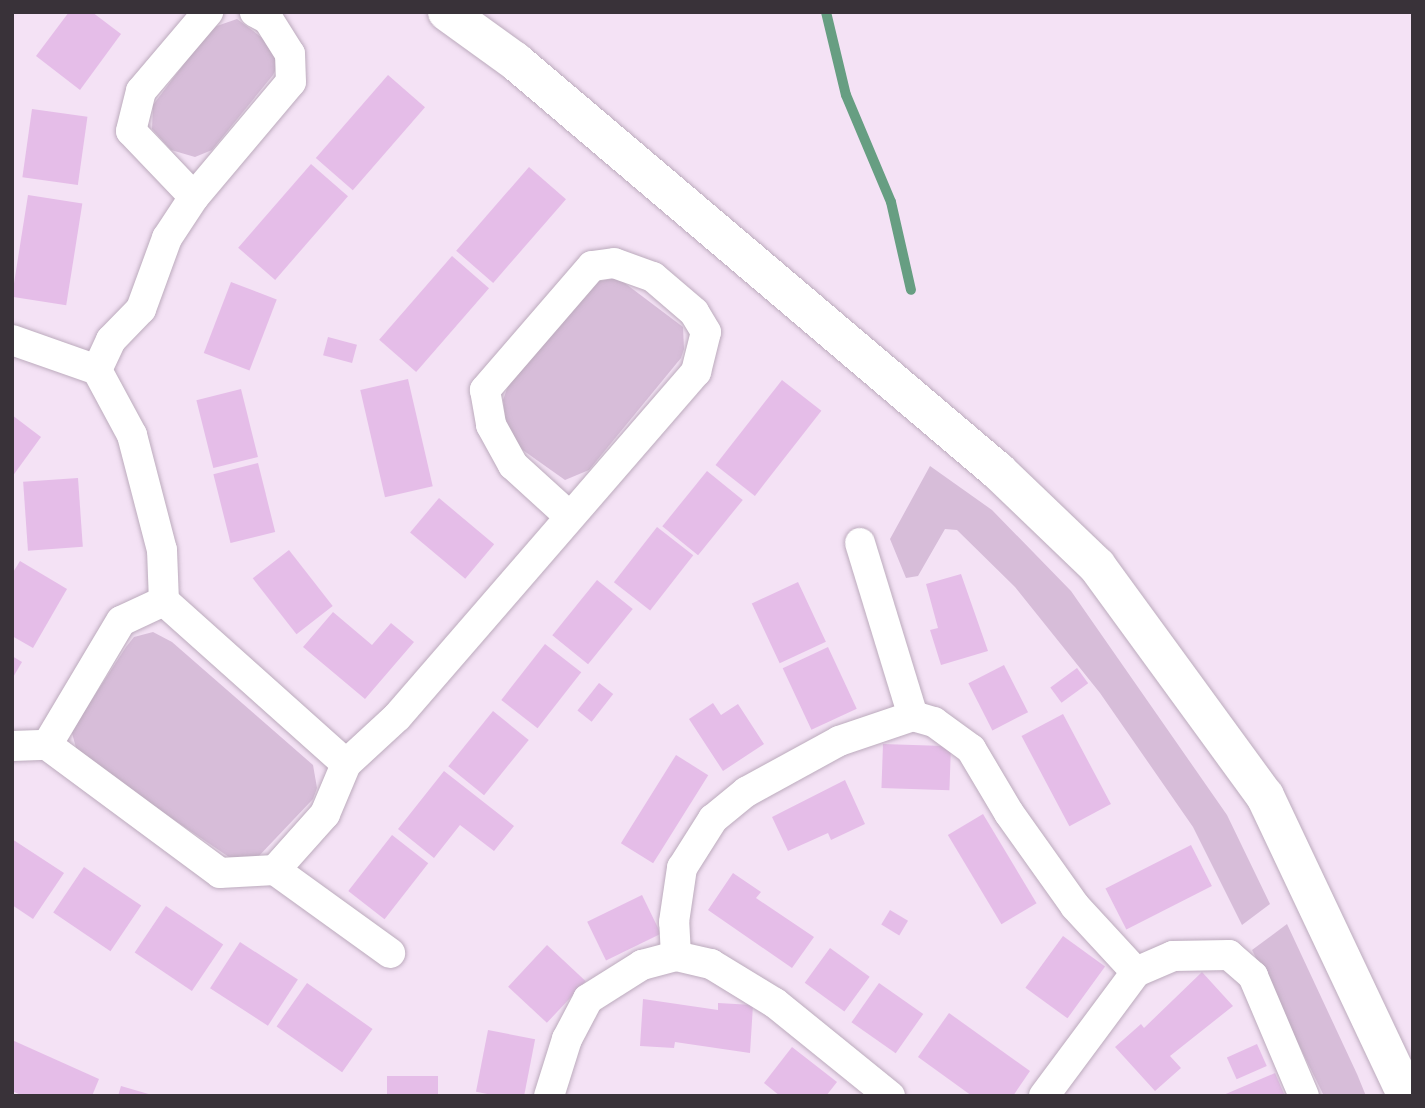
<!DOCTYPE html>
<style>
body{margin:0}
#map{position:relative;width:1425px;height:1108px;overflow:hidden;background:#f4e2f5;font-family:"Asap Condensed",sans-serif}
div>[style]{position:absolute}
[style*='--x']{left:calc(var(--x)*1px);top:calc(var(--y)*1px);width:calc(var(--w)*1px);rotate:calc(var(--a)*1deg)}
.green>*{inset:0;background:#d7bdd9}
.stream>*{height:10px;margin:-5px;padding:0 5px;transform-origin:5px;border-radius:5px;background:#679e82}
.building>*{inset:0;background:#e5bde8;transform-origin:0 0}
.roads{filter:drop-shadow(0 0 2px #bcabbd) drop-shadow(0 0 2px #bcabbd)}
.street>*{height:30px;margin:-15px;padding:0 15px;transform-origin:15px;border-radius:15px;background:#fff}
.secondary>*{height:38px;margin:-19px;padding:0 19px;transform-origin:19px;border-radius:19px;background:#fff}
span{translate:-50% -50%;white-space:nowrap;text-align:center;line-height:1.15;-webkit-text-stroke:6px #fcf2fd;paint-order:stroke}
.frame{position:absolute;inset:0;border:14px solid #393239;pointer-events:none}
</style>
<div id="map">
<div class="green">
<div style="clip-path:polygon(237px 19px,272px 45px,277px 67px,273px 75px,212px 150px,195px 157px,171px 150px,152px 129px,153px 105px,211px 28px)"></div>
<div style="clip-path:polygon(618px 278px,683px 327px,684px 349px,681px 358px,589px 470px,565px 480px,517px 446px,506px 424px,503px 400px,508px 386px,599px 281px)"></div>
<div style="clip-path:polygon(930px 466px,992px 510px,1071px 591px,1227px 815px,1270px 904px,1242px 925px,1193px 827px,1100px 693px,1015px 587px,957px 530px,945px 529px,918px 576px,906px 578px,890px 539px)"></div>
<div style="clip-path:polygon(153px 632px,172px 642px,313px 765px,317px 788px,313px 799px,257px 858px,229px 857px,78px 755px,72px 733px,76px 724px,126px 647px,134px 637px)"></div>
<div style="clip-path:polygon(1287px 924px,1357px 1074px,1366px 1096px,1324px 1096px,1252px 950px)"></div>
</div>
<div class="stream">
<div style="--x:826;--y:12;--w:85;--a:76.5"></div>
<div style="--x:846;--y:95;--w:116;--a:67.2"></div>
<div style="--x:891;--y:202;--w:90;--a:77.2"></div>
</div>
<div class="building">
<div style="clip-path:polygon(69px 12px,92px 12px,121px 34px,80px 90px,36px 56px)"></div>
<div style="left:388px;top:75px;width:49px;height:110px;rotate:41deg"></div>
<div style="left:32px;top:109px;width:56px;height:69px;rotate:8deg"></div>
<div style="left:311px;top:164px;width:49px;height:111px;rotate:41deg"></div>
<div style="left:529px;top:167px;width:49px;height:111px;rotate:41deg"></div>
<div style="left:28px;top:195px;width:55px;height:103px;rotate:9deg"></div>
<div style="left:452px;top:256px;width:49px;height:111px;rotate:41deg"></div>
<div style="left:231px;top:282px;width:49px;height:76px;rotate:21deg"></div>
<div style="left:328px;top:337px;width:30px;height:19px;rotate:15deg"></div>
<div style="left:408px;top:379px;width:110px;height:49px;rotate:77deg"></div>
<div style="left:782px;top:380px;width:50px;height:108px;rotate:38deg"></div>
<div style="left:241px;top:389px;width:70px;height:46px;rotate:76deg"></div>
<div style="clip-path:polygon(12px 415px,41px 437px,12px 477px)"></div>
<div style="left:258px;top:463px;width:71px;height:46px;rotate:76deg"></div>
<div style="left:707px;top:471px;width:46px;height:71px;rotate:39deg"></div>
<div style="left:78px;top:478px;width:69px;height:55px;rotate:86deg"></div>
<div style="left:439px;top:498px;width:72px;height:45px;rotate:40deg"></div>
<div style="left:657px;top:527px;width:46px;height:70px;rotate:38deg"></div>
<div style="left:289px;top:550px;width:71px;height:46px;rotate:52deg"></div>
<div style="clip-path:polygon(20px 561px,67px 589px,33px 648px,12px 636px,12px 574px)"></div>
<div style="clip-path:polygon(961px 574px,988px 651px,941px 665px,930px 630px,938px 628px,926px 584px)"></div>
<div style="left:597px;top:580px;width:46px;height:71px;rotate:39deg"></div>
<div style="left:798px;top:582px;width:66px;height:51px;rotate:65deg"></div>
<div style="clip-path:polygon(333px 612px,372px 645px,391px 623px,414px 642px,365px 699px,303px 647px)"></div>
<div style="left:545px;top:644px;width:46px;height:71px;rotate:38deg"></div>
<div style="left:828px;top:647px;width:68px;height:50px;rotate:65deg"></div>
<div style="clip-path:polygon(12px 656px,22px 662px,12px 679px)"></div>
<div style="left:1004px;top:665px;width:53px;height:40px;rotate:63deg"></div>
<div style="left:1077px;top:668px;width:19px;height:33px;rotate:54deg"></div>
<div style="left:599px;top:683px;width:18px;height:35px;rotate:38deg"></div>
<div style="clip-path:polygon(713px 703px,721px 715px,738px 704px,764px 744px,723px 771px,689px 719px)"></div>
<div style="left:493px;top:711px;width:46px;height:71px;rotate:39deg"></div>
<div style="left:1063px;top:714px;width:102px;height:47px;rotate:62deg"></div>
<div style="left:883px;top:744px;width:68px;height:44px;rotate:2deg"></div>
<div style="left:676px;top:755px;width:38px;height:104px;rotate:32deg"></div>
<div style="clip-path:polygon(444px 771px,514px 826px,494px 851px,460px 825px,434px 858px,398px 829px)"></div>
<div style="clip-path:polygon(845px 780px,865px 824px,831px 840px,828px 833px,788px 851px,772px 817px)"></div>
<div style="left:983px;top:814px;width:104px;height:41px;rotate:59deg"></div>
<div style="left:392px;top:835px;width:46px;height:71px;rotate:38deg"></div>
<div style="clip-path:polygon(12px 839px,64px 873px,33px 919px,12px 905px)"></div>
<div style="left:1191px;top:845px;width:46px;height:96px;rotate:63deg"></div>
<div style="left:84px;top:867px;width:69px;height:55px;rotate:34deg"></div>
<div style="clip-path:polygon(733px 873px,761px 892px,756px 898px,814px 937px,792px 968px,708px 910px)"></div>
<div style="left:642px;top:895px;width:43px;height:61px;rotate:64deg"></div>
<div style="left:166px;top:906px;width:69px;height:56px;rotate:34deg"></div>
<div style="left:890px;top:910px;width:21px;height:17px;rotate:31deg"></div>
<div style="left:1063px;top:936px;width:52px;height:64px;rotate:36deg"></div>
<div style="left:240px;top:942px;width:69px;height:55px;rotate:33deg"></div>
<div style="left:547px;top:945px;width:53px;height:57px;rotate:43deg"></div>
<div style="left:830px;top:948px;width:49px;height:43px;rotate:36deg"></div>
<div style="clip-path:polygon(1202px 972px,1233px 1006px,1170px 1056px,1181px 1068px,1155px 1091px,1115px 1047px,1141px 1024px,1144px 1028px)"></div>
<div style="left:307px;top:983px;width:80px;height:53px;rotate:35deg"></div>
<div style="left:879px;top:983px;width:54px;height:48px;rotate:35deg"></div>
<div style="clip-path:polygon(643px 999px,718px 1010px,718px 1003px,753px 1005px,750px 1053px,675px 1042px,674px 1048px,640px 1046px)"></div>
<div style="clip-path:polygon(949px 1013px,1030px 1071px,1013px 1096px,972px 1096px,918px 1057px)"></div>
<div style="left:488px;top:1030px;width:48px;height:63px;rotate:11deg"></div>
<div style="clip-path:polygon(12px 1040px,99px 1079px,92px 1096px,23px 1096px,12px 1091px)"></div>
<div style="left:1257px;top:1044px;width:24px;height:33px;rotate:66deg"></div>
<div style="clip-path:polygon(792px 1047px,837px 1082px,826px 1096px,780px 1096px,764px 1083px)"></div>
<div style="clip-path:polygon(1275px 1073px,1285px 1096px,1221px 1096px)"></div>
<div style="left:387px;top:1076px;width:51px;height:20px"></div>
<div style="clip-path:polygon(121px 1086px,152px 1095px,152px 1096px,118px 1096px)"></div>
</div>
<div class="roads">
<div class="street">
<div style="--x:194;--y:197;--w:91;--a:-133.7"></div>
<div style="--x:131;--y:131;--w:41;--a:-76"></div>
<div style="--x:141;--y:91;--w:104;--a:-49.7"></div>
<div style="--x:12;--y:340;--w:90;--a:19.4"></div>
<div style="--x:97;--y:370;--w:74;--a:61.7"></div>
<div style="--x:132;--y:435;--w:119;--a:75.4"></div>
<div style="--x:162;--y:550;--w:51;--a:87.8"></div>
<div style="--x:164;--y:601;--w:47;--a:155.1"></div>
<div style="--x:121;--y:621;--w:144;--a:120.8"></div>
<div style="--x:47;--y:745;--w:215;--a:36.5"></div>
<div style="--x:220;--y:873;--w:55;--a:-3.1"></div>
<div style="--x:275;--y:870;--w:142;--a:35.8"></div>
<div style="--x:97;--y:370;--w:33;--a:-65"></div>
<div style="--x:111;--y:340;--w:43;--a:-45.9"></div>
<div style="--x:141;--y:309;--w:76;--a:-69.9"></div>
<div style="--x:167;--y:238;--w:49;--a:-56.6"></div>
<div style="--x:194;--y:197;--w:150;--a:-49.9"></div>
<div style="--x:291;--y:82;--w:28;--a:-92"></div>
<div style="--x:290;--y:54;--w:41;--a:-122.2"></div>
<div style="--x:268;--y:19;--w:15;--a:-152"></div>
<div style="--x:860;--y:543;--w:181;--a:73"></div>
<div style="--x:164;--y:601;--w:244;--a:41.8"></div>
<div style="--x:12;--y:746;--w:35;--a:-2"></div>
<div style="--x:275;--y:870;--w:75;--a:-48.2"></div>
<div style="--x:325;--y:814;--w:54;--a:-67.2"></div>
<div style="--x:346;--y:764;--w:69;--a:-42.7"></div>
<div style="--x:397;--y:717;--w:457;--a:-49.1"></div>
<div style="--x:696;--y:372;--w:41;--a:-76"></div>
<div style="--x:706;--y:332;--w:23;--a:-121"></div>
<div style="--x:694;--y:312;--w:54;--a:-139.5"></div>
<div style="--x:653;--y:277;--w:41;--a:-160.3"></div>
<div style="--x:614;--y:263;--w:22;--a:172"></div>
<div style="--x:592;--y:266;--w:164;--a:130.8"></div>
<div style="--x:485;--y:390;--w:36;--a:80"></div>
<div style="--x:491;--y:425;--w:46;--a:61.2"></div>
<div style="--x:513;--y:465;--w:76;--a:42.3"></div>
<div style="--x:676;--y:956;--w:34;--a:-93"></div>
<div style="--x:674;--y:922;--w:55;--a:-81.6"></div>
<div style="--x:682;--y:868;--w:58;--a:-57.7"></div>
<div style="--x:713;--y:819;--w:43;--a:-39.3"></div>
<div style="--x:746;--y:792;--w:106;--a:-28.7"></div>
<div style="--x:839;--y:741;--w:78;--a:-18.7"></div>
<div style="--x:913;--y:716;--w:22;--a:16"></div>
<div style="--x:934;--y:722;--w:46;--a:36.1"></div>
<div style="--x:971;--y:749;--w:74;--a:59.3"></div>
<div style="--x:1009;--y:813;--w:114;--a:54.6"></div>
<div style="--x:1075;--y:906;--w:90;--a:47.3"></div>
<div style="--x:549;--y:1096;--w:60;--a:-72.5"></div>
<div style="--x:567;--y:1039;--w:45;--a:-62.3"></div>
<div style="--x:588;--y:999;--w:64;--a:-32.2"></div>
<div style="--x:642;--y:965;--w:35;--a:-15"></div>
<div style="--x:676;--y:956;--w:36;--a:13"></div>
<div style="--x:711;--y:964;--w:75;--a:31.4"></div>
<div style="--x:775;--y:1003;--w:148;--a:39"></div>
<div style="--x:1044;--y:1096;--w:154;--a:-53.4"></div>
<div style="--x:1136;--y:972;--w:40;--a:-23.4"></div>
<div style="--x:1173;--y:956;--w:56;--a:-1"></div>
<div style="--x:1229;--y:955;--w:32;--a:41"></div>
<div style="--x:1253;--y:976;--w:130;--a:67"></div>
</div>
<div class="secondary">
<div style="--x:447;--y:12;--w:84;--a:35.8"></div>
<div style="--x:515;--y:61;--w:634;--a:40.33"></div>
<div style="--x:998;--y:471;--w:137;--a:43.8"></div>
<div style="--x:1097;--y:566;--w:285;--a:53.9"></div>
<div style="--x:1265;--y:796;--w:332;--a:64.7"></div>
</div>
</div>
<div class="frame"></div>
</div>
